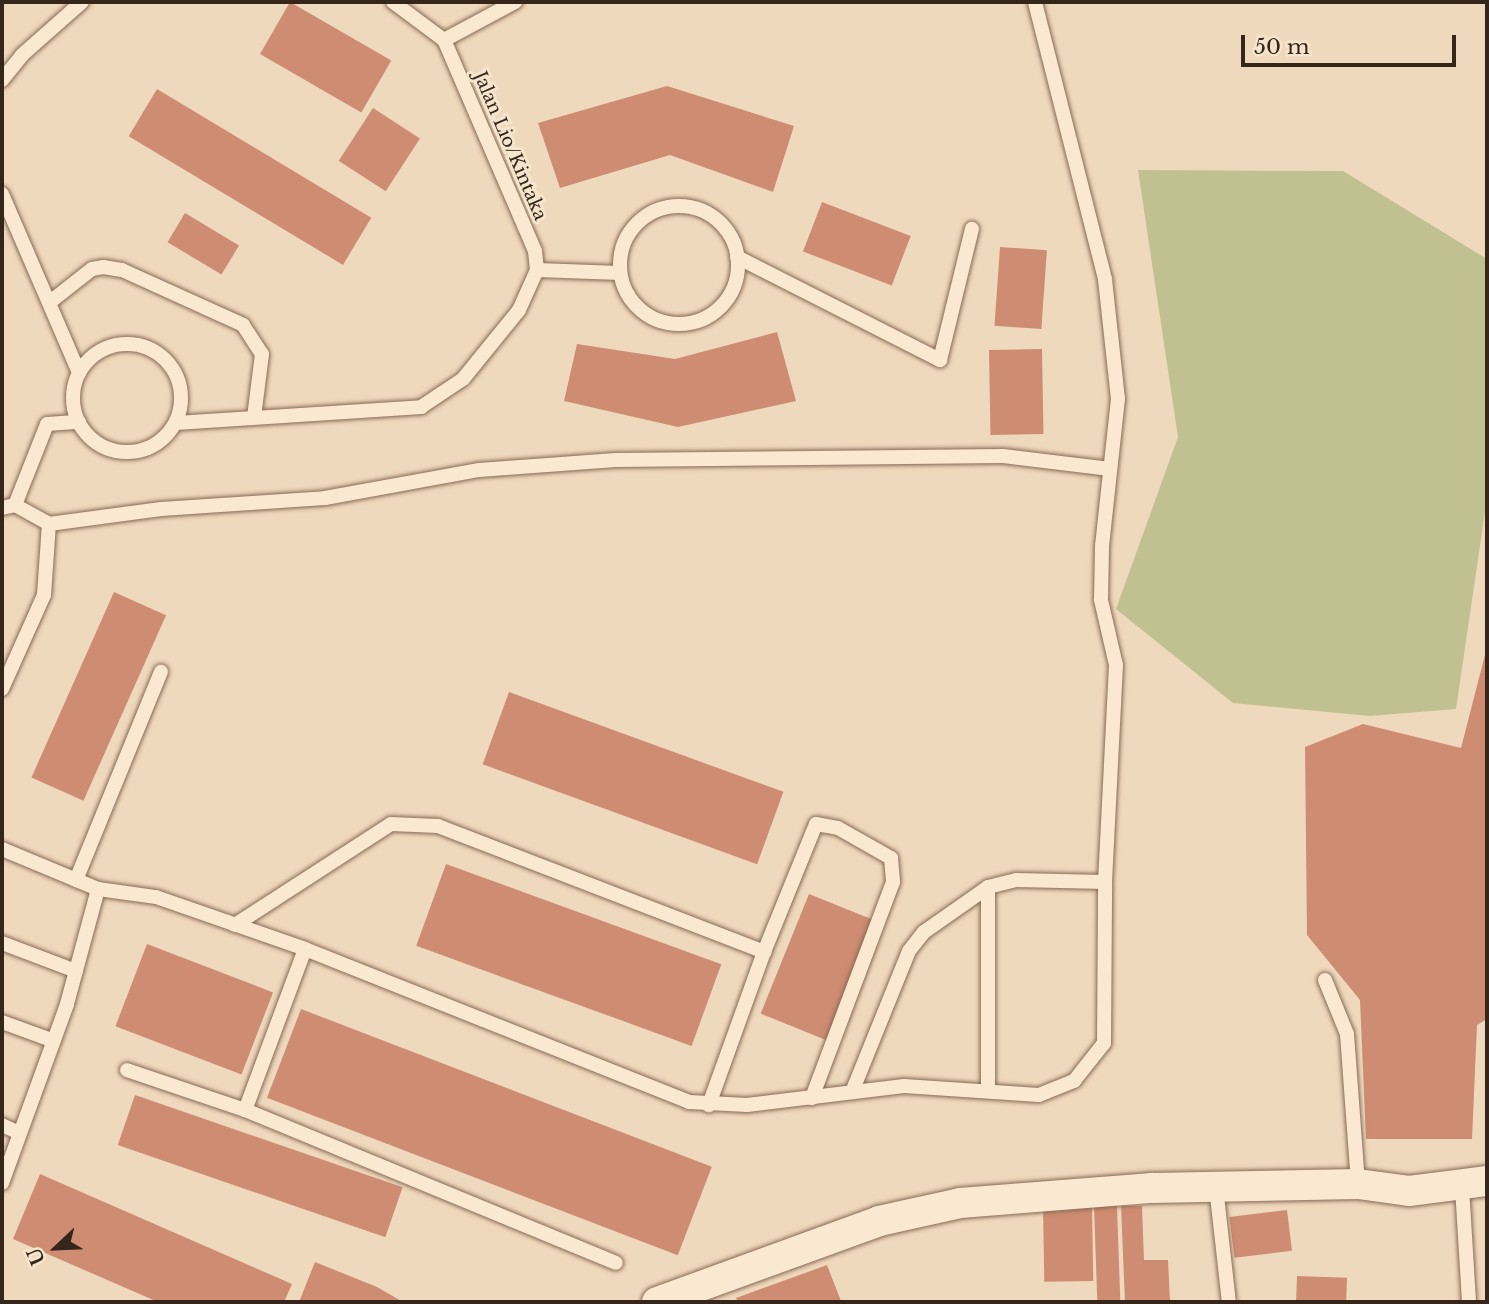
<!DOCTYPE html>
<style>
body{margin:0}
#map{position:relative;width:1489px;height:1304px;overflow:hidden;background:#efd9bd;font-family:"Libre Baskerville",serif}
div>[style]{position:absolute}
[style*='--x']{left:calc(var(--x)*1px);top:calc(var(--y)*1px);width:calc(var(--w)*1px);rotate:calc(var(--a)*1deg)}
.cemetery>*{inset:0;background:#c1c091}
.building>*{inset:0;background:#ce8c72;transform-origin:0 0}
.roads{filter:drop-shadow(0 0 2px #876a56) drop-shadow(0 0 2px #876a56)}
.lane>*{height:14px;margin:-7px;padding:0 7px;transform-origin:7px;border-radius:7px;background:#fae8d1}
.lane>.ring{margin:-7px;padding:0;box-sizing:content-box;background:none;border:14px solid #fae8d1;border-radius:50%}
.street>*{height:30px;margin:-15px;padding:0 15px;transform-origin:15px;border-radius:15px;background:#fae8d1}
span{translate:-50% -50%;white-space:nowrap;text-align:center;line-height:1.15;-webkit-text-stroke:6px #f6e5cd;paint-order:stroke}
.street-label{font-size:18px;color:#36251b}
.frame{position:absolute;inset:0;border:4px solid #36251b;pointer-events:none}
.north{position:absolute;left:21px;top:1213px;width:70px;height:70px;-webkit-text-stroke:5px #f6e5cd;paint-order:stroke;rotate:247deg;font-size:19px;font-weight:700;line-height:28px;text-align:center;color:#36251b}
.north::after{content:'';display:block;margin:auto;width:24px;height:32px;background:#36251b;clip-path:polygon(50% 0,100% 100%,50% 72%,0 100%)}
.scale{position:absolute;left:1241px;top:35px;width:215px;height:32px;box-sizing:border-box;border:4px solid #36251b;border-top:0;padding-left:9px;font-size:21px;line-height:24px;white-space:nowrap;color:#36251b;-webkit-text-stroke:5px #f6e5cd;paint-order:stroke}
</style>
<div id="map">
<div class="cemetery">
<div style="clip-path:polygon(1138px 170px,1343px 171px,1487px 259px,1487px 498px,1456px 709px,1370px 716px,1233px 703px,1116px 609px,1178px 437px)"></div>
</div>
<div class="building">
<div style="left:290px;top:2px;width:117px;height:60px;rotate:30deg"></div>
<div style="clip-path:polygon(667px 86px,794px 126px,773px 192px,670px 155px,560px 188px,538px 123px)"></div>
<div style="left:157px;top:89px;width:250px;height:55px;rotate:31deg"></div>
<div style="left:373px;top:108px;width:56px;height:63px;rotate:33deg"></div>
<div style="left:822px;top:202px;width:95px;height:53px;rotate:21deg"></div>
<div style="left:185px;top:213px;width:63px;height:34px;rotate:31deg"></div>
<div style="left:1000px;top:247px;width:47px;height:79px;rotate:4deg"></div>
<div style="clip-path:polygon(777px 332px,796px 401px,678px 427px,564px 401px,577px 344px,675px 359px)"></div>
<div style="left:1042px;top:349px;width:85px;height:53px;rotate:89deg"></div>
<div style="left:114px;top:592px;width:57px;height:203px;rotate:24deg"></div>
<div style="clip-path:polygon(1487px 647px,1487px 1019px,1477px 1025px,1472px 1139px,1366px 1139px,1360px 1000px,1307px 935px,1305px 747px,1363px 724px,1461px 748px)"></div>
<div style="left:509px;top:692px;width:292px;height:77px;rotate:20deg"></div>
<div style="left:446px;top:864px;width:293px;height:87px;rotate:20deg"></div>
<div style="left:809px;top:894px;width:71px;height:129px;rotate:22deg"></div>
<div style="left:147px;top:944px;width:135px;height:88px;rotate:21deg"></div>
<div style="left:301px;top:1009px;width:440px;height:95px;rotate:21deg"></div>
<div style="left:135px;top:1095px;width:283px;height:53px;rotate:19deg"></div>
<div style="clip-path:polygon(40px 1174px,292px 1284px,284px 1302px,158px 1302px,13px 1239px)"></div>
<div style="left:1117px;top:1206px;width:96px;height:23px;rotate:88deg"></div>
<div style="clip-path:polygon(1121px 1206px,1142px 1206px,1144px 1260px,1168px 1260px,1170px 1301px,1125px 1302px)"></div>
<div style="left:1092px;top:1207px;width:74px;height:49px;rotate:89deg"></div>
<div style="left:1287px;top:1210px;width:41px;height:58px;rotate:83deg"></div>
<div style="clip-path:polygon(315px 1262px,377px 1287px,403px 1302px,299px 1302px)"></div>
<div style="clip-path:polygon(827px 1265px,841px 1301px,738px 1302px,736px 1298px)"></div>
<div style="left:1297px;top:1276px;width:50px;height:26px;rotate:2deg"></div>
</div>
<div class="roads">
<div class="lane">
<div style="--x:393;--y:2;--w:64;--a:36.7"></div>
<div style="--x:444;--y:40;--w:81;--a:-28.2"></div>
<div style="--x:2;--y:80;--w:32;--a:-51"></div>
<div style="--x:22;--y:55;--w:80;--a:-41.5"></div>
<div style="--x:2;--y:194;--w:195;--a:66.7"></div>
<div class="ring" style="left:620px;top:206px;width:104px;height:104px"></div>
<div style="--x:737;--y:257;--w:228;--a:26.9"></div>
<div style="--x:940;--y:360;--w:135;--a:-76.3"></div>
<div style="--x:537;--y:270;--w:83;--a:2.1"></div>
<div style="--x:50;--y:302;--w:53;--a:-38.2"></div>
<div style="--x:92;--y:269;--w:11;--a:-10"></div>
<div style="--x:103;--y:267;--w:19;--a:9"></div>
<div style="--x:122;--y:270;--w:133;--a:24.4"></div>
<div style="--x:243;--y:325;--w:35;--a:57"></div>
<div style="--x:262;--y:354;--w:64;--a:97.2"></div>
<div class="ring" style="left:73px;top:344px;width:94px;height:94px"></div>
<div style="--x:176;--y:423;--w:246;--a:-3.7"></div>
<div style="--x:421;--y:407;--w:50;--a:-33.7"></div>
<div style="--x:463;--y:379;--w:89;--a:-50.9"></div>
<div style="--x:519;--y:310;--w:44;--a:-65.8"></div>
<div style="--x:537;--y:270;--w:19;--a:-96"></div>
<div style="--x:535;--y:251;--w:230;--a:-113.3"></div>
<div style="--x:15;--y:505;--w:87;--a:-68.4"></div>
<div style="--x:47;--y:424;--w:32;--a:-4"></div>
<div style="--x:2;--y:508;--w:13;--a:-13"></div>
<div style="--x:15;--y:505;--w:39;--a:29"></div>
<div style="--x:49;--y:524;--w:113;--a:-7.6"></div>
<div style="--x:161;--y:509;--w:164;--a:-3.8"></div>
<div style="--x:325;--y:498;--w:157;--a:-10.3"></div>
<div style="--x:479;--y:470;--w:137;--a:-4.2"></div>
<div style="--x:616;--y:460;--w:387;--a:-0.6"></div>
<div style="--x:1003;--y:456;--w:108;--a:6.9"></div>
<div style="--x:2;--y:689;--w:103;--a:-65.9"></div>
<div style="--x:44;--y:595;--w:71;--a:-86"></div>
<div style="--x:2;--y:849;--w:104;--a:22.6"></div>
<div style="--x:98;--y:889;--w:59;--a:7.9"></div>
<div style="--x:156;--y:897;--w:158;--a:19.2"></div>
<div style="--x:305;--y:949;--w:413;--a:21.7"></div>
<div style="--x:689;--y:1102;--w:58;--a:3"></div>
<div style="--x:747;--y:1105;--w:158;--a:-6.9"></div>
<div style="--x:904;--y:1086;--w:135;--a:3.8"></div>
<div style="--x:1039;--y:1095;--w:38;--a:-22"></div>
<div style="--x:1074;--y:1081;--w:48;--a:-51.7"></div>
<div style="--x:1104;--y:1043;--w:161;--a:-89.6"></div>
<div style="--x:1105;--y:882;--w:217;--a:-87.1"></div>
<div style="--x:1116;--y:665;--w:67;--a:-103"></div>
<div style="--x:1101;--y:600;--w:54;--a:-88.9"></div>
<div style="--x:1102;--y:546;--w:148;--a:-83.8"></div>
<div style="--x:1118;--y:399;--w:121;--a:-96.2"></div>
<div style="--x:1105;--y:279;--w:286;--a:-104.2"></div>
<div style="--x:76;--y:880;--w:225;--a:-67.8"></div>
<div style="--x:235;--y:925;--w:186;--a:-32.9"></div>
<div style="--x:391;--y:824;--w:47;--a:2.4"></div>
<div style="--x:438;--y:826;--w:350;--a:21.1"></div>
<div style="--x:764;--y:952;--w:163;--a:109.8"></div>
<div style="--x:2;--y:943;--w:79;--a:20.7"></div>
<div style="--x:305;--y:949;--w:172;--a:110.4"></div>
<div style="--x:245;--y:1110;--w:401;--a:22.4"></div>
<div style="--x:764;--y:952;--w:138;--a:-67.9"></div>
<div style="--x:816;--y:824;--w:22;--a:10"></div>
<div style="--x:838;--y:828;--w:61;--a:29.5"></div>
<div style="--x:891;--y:858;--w:24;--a:85"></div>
<div style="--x:893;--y:882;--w:231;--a:110.6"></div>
<div style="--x:1325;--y:980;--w:58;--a:67.8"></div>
<div style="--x:1347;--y:1034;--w:150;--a:85.8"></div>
<div style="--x:2;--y:1022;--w:55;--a:20.1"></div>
<div style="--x:127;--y:1070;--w:125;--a:18.7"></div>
<div style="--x:988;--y:1091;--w:204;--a:-90"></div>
<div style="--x:988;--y:887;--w:29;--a:-14"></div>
<div style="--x:1016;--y:880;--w:89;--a:1.3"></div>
<div style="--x:852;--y:1092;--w:152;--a:-68"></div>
<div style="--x:909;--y:951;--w:24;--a:-52"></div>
<div style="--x:924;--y:932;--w:78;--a:-35.1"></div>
<div style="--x:2;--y:1125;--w:19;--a:25"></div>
<div style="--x:2;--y:1183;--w:190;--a:-70"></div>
<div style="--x:67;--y:1004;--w:119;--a:-74.9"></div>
<div style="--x:1216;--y:1187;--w:116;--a:83.6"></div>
<div style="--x:1462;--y:1187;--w:115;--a:86.5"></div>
</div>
<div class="street">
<div style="--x:657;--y:1302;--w:236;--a:-20"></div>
<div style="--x:879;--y:1221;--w:83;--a:-12.5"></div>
<div style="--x:960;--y:1203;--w:193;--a:-4.5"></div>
<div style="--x:1152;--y:1188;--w:206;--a:-1.1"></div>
<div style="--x:1358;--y:1184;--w:51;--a:7.8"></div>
<div style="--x:1409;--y:1191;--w:79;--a:-7.3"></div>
</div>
</div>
<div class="street-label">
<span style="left:510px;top:146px;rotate:67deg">Jalan Lio/Kintaka</span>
</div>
<div class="frame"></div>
<div class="north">U</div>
<div class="scale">50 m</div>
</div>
